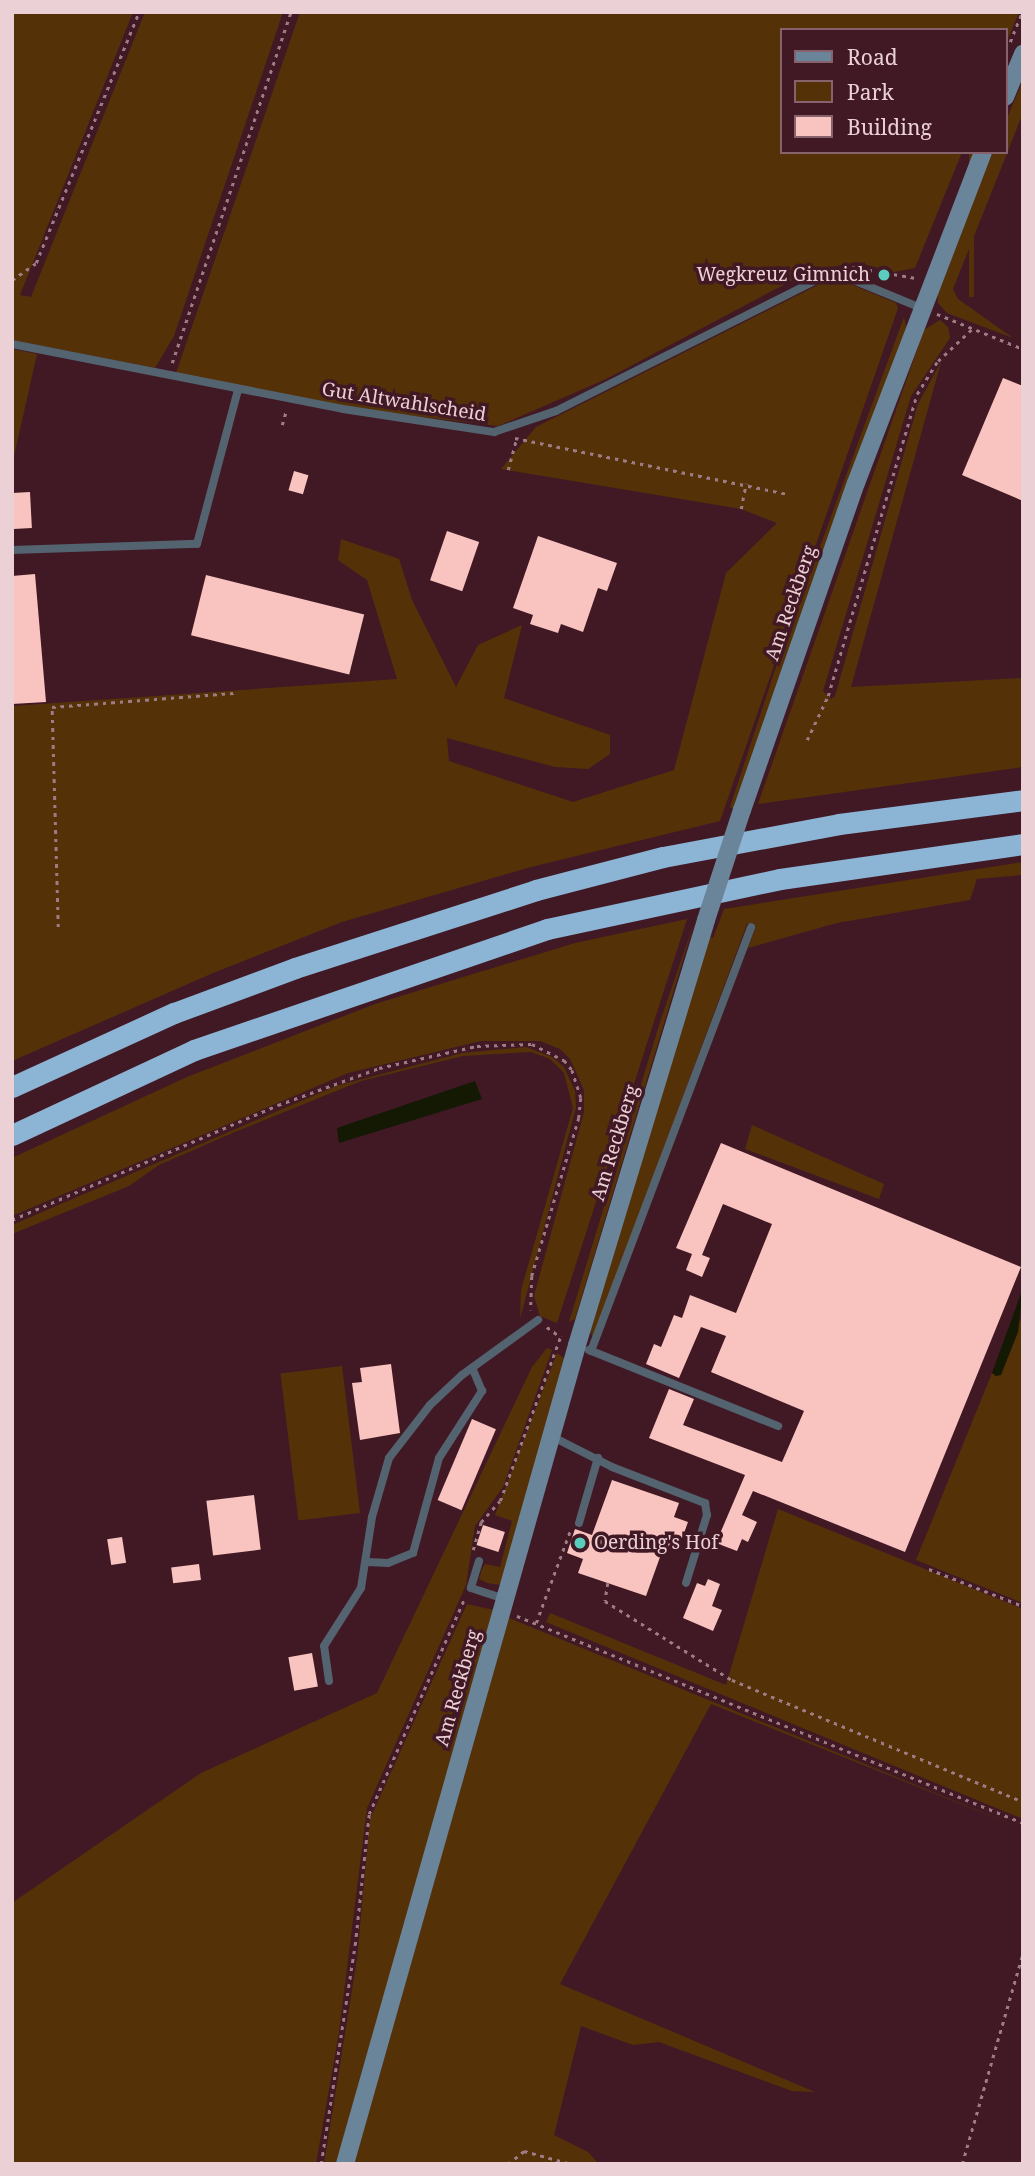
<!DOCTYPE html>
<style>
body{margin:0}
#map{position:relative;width:1035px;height:2176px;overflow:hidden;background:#411925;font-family:"Noto Serif",serif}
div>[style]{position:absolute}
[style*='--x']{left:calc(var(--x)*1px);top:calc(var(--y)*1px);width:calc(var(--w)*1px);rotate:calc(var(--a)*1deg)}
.green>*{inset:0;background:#553108;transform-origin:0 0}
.water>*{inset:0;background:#131903}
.building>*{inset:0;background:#f9c3bf;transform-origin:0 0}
.path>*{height:2.5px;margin-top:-1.25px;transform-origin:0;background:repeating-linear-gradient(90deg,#9d7c85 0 3.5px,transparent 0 8.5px)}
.lane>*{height:8px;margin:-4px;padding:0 4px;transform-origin:4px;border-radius:4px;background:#536370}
.secondary>*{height:18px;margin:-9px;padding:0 9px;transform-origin:9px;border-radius:9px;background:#6a8499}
.highway>*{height:21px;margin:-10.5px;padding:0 10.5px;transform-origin:10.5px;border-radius:10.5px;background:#8cb4d4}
.secondary-bridge>*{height:18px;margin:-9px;padding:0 9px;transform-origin:9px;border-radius:9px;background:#6a8499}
.dots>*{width:19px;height:19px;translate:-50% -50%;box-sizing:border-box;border:4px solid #411925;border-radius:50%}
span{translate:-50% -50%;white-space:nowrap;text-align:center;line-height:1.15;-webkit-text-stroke:7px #411925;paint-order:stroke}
.poi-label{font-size:19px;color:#ebd0d6}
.right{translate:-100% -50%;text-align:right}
.left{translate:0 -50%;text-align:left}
.street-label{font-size:19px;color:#ebd0d6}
.frame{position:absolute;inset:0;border:14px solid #ebd0d6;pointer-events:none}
.legend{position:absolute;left:780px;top:28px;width:228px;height:126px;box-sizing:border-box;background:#411925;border:2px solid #85626c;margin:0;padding:9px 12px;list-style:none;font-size:21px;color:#ebd0d6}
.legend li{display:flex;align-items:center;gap:14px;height:35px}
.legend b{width:35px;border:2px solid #85626c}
</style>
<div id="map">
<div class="green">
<div style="clip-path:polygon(12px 12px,133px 12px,20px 295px,31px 297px,145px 12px,283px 12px,174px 336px,155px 368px,12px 340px)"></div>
<div style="clip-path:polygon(300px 12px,1019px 12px,1005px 46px,1005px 30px,781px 30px,781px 152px,962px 152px,915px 268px,894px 272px,856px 262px,806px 273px,606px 379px,498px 426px,364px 410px,176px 373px)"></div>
<div style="clip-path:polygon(1023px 80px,1023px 113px,953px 289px,958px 299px,1013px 338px,947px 313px,938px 303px,937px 291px,993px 152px,1005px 152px,1005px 123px)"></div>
<div style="left:969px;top:152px;width:5px;height:145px"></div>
<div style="clip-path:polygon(826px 281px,843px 281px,896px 303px,898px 308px,720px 821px,531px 867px,342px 922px,213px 973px,12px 1061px,12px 706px,397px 679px,367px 580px,338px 560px,341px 539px,399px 559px,412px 600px,456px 687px,478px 645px,522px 625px,504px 698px,610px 735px,610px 754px,588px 769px,555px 767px,447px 738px,449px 761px,573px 802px,674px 770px,726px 573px,777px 523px,741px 509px,501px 469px,536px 427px)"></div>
<div style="clip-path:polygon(904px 317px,906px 327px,734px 810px,730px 807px,776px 667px)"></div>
<div style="clip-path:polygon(940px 320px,948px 327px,950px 338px,911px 396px,823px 691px,831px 699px,835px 696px,918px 404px,941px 362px,851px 687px,1023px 678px,1023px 767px,758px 804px,924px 330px)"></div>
<div style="clip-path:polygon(12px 349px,37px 354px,12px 465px)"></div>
<div style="clip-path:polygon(1023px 862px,1023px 875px,977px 879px,970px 900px,837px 923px,748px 948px,756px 926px,747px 924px,593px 1338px,590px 1331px,709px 937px,713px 938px,724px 909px)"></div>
<div style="clip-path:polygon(687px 919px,557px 1323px,540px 1316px,534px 1296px,584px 1112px,584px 1090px,570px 1059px,560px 1049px,540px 1041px,481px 1041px,348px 1073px,12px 1216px,12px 1158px,187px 1077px,375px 1004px,575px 943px)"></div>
<div style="clip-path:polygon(695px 920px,575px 1319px,569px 1322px,660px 1022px)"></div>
<div style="clip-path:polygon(526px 1047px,552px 1057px,564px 1067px,575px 1091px,576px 1107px,520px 1319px,521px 1290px,573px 1108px,564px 1073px,550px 1059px,531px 1052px,463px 1056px,361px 1081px,235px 1132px,159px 1165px,129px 1186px,12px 1234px,12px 1225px,336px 1086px,462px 1053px)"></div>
<div style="clip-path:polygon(752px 1125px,884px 1184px,879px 1199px,745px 1149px)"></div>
<div style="clip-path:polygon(1023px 1314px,1023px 1603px,916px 1560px,992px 1373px,996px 1376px)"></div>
<div style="clip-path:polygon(547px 1348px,552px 1350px,503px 1487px,475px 1526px,466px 1585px,367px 1808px,339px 2032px,316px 2164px,12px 2164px,12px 1903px,201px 1773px,377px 1693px,532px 1367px)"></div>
<div style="clip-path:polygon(557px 1353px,565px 1359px,501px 1585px,487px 1583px,479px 1579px,482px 1569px,485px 1564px,500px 1567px,512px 1521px,495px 1515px)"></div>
<div style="left:342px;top:1366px;width:148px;height:62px;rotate:83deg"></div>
<div style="clip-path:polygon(778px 1509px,1023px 1609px,1023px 1819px,546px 1622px,550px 1613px,726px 1685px)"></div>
<div style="clip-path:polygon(467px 1604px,494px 1610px,336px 2164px,324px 2164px,357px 1959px,370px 1819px)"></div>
<div style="clip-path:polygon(509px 1618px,1023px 1829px,711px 1704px,560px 1984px,815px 2092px,792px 2091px,659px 2042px,633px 2045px,581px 2026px,554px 2135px,588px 2152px,599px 2164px,354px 2164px)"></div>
</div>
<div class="water">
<div style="clip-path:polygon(475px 1081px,482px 1099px,339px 1143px,337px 1128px)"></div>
<div style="clip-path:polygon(1023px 1288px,1018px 1332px,1001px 1375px,996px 1376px,992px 1373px)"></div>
</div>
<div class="building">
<div style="clip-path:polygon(1003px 378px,1023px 386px,1023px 501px,962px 475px)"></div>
<div style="left:294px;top:471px;width:15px;height:20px;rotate:16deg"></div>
<div style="left:30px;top:492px;width:36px;height:18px;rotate:87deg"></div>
<div style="left:447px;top:531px;width:34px;height:52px;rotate:19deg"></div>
<div style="clip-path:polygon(538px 536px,617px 563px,607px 591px,598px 588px,583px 632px,561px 624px,558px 633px,530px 624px,533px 615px,513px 608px)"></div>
<div style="clip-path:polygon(35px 574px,46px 702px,12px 704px,12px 576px)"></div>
<div style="left:206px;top:575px;width:163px;height:62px;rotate:14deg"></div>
<div style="clip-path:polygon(721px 1143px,1021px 1267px,905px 1552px,753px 1491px,742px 1515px,757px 1522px,748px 1542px,742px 1539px,737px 1551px,716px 1543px,745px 1475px,649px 1438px,669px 1389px,694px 1399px,683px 1425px,782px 1462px,804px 1411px,711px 1372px,726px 1336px,701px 1327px,679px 1378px,646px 1364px,654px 1344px,661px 1347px,674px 1315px,682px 1318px,690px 1295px,736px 1313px,772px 1224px,723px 1204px,702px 1255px,710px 1258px,702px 1277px,686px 1270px,692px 1254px,676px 1248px)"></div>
<div style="clip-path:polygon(391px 1364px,400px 1433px,360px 1440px,352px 1383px,362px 1382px,360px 1368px)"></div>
<div style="left:472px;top:1419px;width:26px;height:88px;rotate:23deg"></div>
<div style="clip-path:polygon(612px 1480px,679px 1503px,674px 1517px,688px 1522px,678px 1550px,664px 1546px,646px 1596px,578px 1573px,583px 1559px,567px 1553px,575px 1529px,592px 1535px)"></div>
<div style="left:254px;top:1495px;width:55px;height:48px;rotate:83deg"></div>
<div style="left:483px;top:1525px;width:23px;height:21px;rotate:18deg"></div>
<div style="left:122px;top:1537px;width:26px;height:15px;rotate:81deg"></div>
<div style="left:199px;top:1564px;width:16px;height:28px;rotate:83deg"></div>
<div style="clip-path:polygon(708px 1579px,720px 1584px,712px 1606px,722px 1610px,713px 1631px,683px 1618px,697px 1583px,705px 1586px)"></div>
<div style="left:312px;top:1653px;width:34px;height:24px;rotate:80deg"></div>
</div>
<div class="path">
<div style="--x:1010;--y:42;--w:32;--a:-68"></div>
<div style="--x:852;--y:267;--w:65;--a:9.8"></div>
<div style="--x:12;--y:280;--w:29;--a:-35"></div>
<div style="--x:36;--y:263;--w:271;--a:-67.7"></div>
<div style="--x:937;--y:314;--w:93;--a:22.1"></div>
<div style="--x:172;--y:363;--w:371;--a:-71.3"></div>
<div style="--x:282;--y:425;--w:15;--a:-74"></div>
<div style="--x:515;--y:438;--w:279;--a:11.6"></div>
<div style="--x:508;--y:470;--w:31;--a:-75"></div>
<div style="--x:741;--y:509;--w:26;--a:-79"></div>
<div style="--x:807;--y:740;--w:49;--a:-64.5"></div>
<div style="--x:828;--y:696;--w:315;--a:-73.6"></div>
<div style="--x:917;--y:394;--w:39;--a:-58"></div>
<div style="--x:938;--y:361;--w:48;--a:-43.3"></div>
<div style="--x:58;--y:927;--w:220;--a:-91.6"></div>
<div style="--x:52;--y:707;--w:185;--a:-4.4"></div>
<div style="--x:12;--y:1220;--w:290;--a:-23.4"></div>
<div style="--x:278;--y:1105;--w:108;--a:-20.1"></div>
<div style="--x:379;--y:1068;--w:100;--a:-12.7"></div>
<div style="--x:477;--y:1046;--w:55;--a:-2.1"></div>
<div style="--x:532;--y:1044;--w:36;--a:27"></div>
<div style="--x:564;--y:1060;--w:13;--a:51"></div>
<div style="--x:572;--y:1070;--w:29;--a:72"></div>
<div style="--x:581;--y:1098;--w:20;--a:96"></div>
<div style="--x:579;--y:1118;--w:165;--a:106.6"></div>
<div style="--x:532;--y:1276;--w:34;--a:92"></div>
<div style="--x:547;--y:1327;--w:17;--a:36"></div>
<div style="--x:473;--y:1550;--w:29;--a:-74"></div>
<div style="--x:481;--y:1522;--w:28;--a:-48"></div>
<div style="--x:500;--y:1501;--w:174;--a:-69.8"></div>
<div style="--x:929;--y:1569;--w:101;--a:21.5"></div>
<div style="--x:608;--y:1583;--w:18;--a:99"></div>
<div style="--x:605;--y:1601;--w:150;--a:31.9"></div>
<div style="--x:732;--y:1680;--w:316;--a:22.7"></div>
<div style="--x:517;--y:1616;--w:547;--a:22.25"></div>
<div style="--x:536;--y:1623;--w:98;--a:-69.7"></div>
<div style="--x:321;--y:2164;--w:222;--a:-81.2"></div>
<div style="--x:355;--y:1945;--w:132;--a:-83.9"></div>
<div style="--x:369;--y:1814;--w:234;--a:-66.1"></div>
<div style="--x:508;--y:2164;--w:21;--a:-39"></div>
<div style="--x:524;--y:2151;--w:50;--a:15.2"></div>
<div style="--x:962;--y:2164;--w:221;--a:-73.9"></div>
</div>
<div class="lane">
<div style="--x:12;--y:344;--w:337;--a:11.1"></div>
<div style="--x:343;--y:409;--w:153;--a:8.7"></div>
<div style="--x:494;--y:432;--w:65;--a:-18.7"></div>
<div style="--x:556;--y:411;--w:305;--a:-26.7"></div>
<div style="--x:828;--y:274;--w:13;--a:4"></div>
<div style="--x:841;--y:275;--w:87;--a:22.4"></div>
<div style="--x:12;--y:550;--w:185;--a:-1.9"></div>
<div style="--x:197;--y:544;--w:159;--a:-75.1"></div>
<div style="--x:589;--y:1350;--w:204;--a:21.9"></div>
<div style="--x:591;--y:1351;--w:453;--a:-69.3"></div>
<div style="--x:551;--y:1436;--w:68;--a:26.9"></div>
<div style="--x:612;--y:1467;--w:100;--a:21.2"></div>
<div style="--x:705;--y:1503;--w:12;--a:81"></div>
<div style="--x:707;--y:1515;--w:71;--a:107.2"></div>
<div style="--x:579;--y:1523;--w:68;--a:-73.7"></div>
<div style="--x:479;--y:1561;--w:28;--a:107"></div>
<div style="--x:471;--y:1588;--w:36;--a:18"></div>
<div style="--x:367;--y:1562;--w:21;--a:3"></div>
<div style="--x:388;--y:1563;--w:27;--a:-22"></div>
<div style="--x:413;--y:1553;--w:98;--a:-74.7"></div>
<div style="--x:439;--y:1458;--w:80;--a:-57.3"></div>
<div style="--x:482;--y:1391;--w:25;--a:-113"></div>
<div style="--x:329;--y:1681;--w:35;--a:-98"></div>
<div style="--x:324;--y:1646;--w:69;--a:-57.5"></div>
<div style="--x:361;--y:1588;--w:72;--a:-81.2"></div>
<div style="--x:372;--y:1517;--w:61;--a:-73.9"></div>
<div style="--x:389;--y:1458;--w:67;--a:-52.3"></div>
<div style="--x:430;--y:1405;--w:44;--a:-43.2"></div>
<div style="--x:462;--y:1375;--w:94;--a:-35.9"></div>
</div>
<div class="secondary">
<div style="--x:1005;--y:97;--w:47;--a:-67.3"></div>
<div style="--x:742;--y:810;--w:346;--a:-70.8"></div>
<div style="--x:856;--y:483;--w:355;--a:-69"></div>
<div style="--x:345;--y:2164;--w:851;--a:-74.18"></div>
<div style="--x:577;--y:1345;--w:444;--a:-73.1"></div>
</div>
<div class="highway">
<div style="--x:12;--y:1087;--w:178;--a:-24.6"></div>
<div style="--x:174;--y:1013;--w:129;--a:-20.4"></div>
<div style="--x:295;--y:968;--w:253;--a:-17.9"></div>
<div style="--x:536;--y:890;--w:131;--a:-14.6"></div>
<div style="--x:663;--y:857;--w:179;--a:-10.6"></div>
<div style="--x:839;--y:824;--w:186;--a:-7.4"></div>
<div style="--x:12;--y:1135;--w:201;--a:-25"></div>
<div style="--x:194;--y:1050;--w:373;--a:-18.9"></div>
<div style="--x:547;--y:929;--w:238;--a:-12.1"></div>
<div style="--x:780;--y:879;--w:246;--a:-8.2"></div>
</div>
<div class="secondary-bridge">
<div style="--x:706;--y:920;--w:116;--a:-71.9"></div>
</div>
<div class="dots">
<div style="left:884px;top:275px;background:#5acebe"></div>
<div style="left:580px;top:1543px;background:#5acebe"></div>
</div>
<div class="poi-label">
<span class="right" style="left:870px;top:275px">Wegkreuz Gimnich</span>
<span class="left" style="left:594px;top:1543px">Oerding's Hof</span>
</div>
<div class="street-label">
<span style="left:404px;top:402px;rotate:9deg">Gut Altwahlscheid</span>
<span style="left:791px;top:603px;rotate:-71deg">Am Reckberg</span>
<span style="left:615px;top:1143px;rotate:-73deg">Am Reckberg</span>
<span style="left:458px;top:1688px;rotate:-74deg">Am Reckberg</span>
</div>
<div class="frame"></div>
<ul class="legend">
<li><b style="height:9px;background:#6a8499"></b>Road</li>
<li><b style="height:19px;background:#553108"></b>Park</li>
<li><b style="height:19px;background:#f9c3bf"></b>Building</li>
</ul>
</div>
